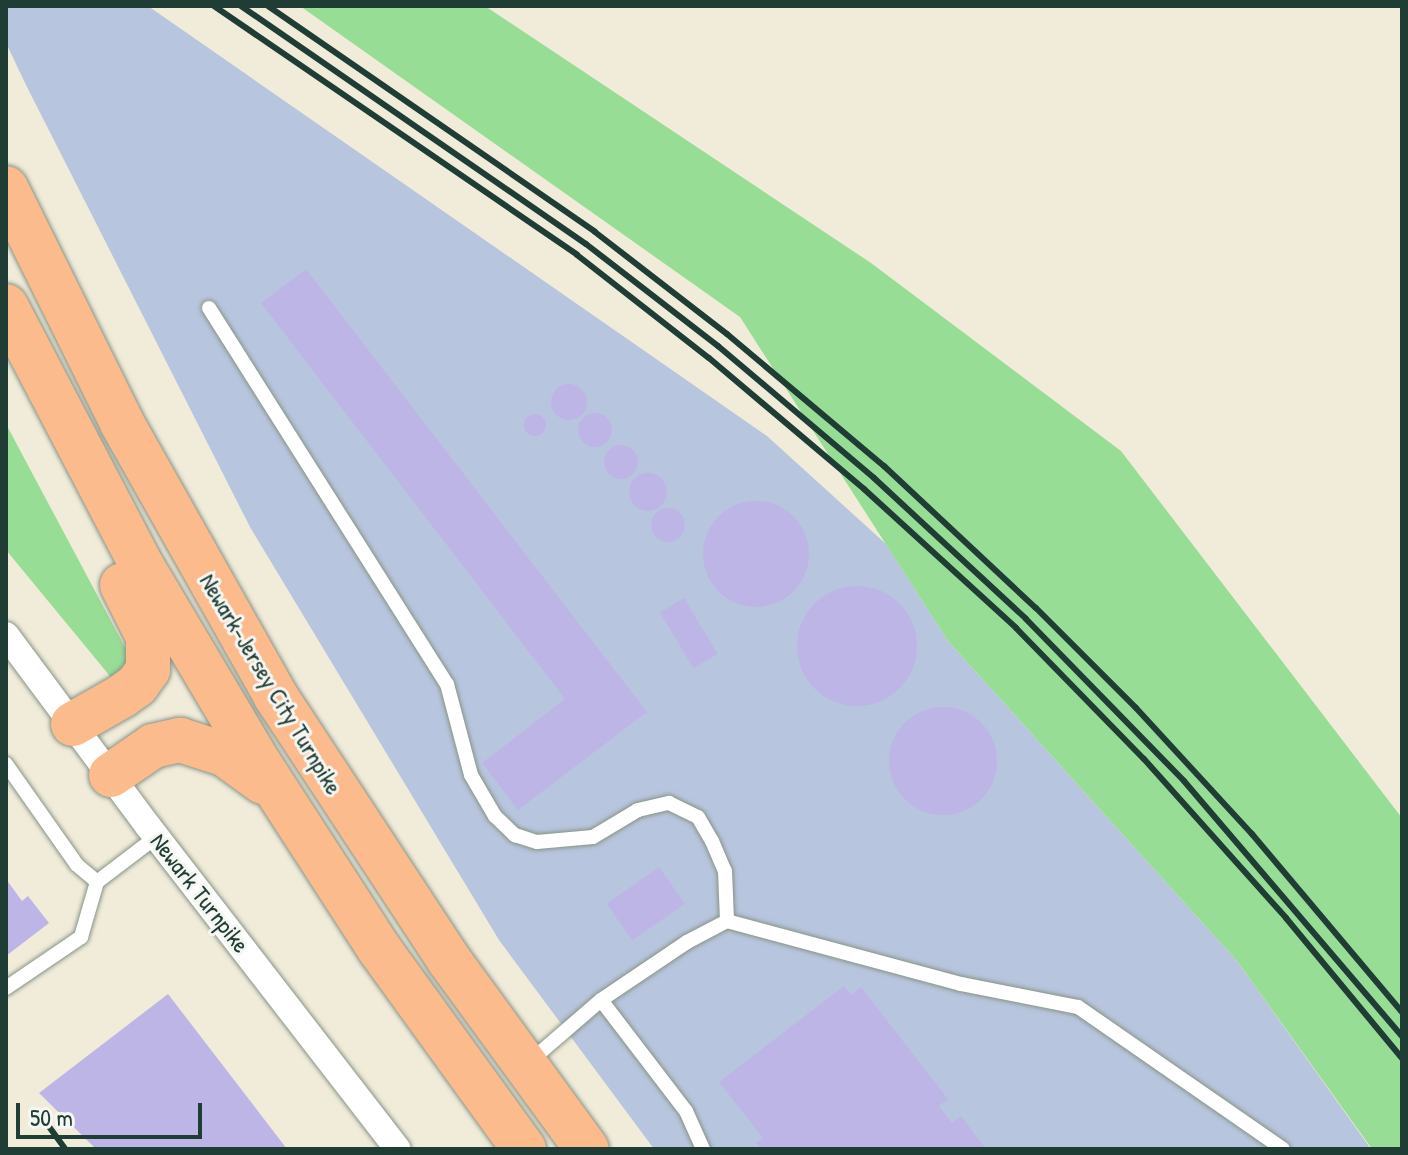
<!DOCTYPE html>
<style>
body{margin:0}
#map{position:relative;width:1408px;height:1155px;overflow:hidden;background:#f1ecda;font-family:"Patrick Hand",sans-serif}
div>[style]{position:absolute}
[style*='--x']{left:calc(var(--x)*1px);top:calc(var(--y)*1px);width:calc(var(--w)*1px);rotate:calc(var(--a)*1deg)}
.industrial>*{inset:0;background:#b8c5de}
.green>*{inset:0;background:#98dd96}
.building>*{inset:0;background:#beb5e7;transform-origin:0 0}
.round{border-radius:50%}
.roads{filter:drop-shadow(0 0 2px #889487) drop-shadow(0 0 2px #889487)}
.lane>*{height:14px;margin:-7px;padding:0 7px;transform-origin:7px;border-radius:7px;background:#fff}
.street>*{height:26px;margin:-13px;padding:0 13px;transform-origin:13px;border-radius:13px;background:#fff}
.highway>*{height:44px;margin:-22px;padding:0 22px;transform-origin:22px;border-radius:22px;background:#fbbb8d}
.rail>*{height:6px;margin:-3px;padding:0 3px;transform-origin:3px;border-radius:3px;background:#1f3d34}
span{translate:-50% -50%;white-space:nowrap;text-align:center;line-height:1.15;-webkit-text-stroke:6px #f6f6f2;paint-order:stroke}
.street-label{font-size:24px;color:#1f3d34}
.frame{position:absolute;inset:0;border:8px solid #1f3d34;pointer-events:none}
.scale{position:absolute;left:16px;top:1103px;width:186px;height:36px;box-sizing:border-box;border:4px solid #1f3d34;border-top:0;padding-left:10px;font-size:24px;line-height:28px;white-space:nowrap;color:#1f3d34;-webkit-text-stroke:6px #f6f6f2;paint-order:stroke}
</style>
<div id="map">
<div class="industrial">
<div style="clip-path:polygon(6px 6px,148px 6px,767px 436px,886px 544px,948px 641px,1237px 961px,1371px 1149px,654px 1149px,499px 940px,250px 527px,26px 85px,6px 43px)"></div>
</div>
<div class="green">
<div style="clip-path:polygon(300px 6px,485px 6px,871px 263px,1121px 451px,1402px 818px,1402px 1149px,1372px 1149px,1237px 961px,948px 641px,740px 317px)"></div>
<div style="clip-path:polygon(6px 424px,135px 666px,114px 681px,6px 550px)"></div>
</div>
<div class="building">
<div style="clip-path:polygon(306px 269px,647px 712px,518px 810px,482px 763px,565px 699px,261px 303px)"></div>
<div class="round" style="left:551px;top:384px;width:36px;height:36px"></div>
<div class="round" style="left:578px;top:413px;width:34px;height:34px"></div>
<div class="round" style="left:524px;top:414px;width:22px;height:22px"></div>
<div class="round" style="left:604px;top:445px;width:34px;height:34px"></div>
<div class="round" style="left:629px;top:473px;width:38px;height:38px"></div>
<div class="round" style="left:703px;top:501px;width:106px;height:106px"></div>
<div class="round" style="left:651px;top:508px;width:34px;height:34px"></div>
<div class="round" style="left:797px;top:586px;width:120px;height:120px"></div>
<div style="left:684px;top:598px;width:65px;height:28px;rotate:59deg"></div>
<div class="round" style="left:889px;top:707px;width:108px;height:108px"></div>
<div style="left:659px;top:867px;width:45px;height:64px;rotate:55deg"></div>
<div style="clip-path:polygon(6px 879px,22px 901px,28px 896px,49px 923px,6px 956px)"></div>
<div style="clip-path:polygon(844px 986px,851px 995px,861px 987px,948px 1099px,939px 1106px,952px 1123px,961px 1116px,986px 1149px,760px 1149px,756px 1143px,763px 1138px,719px 1082px)"></div>
<div style="clip-path:polygon(168px 994px,287px 1149px,96px 1149px,39px 1093px)"></div>
</div>
<div class="roads">
<div class="lane">
<div style="--x:209;--y:308;--w:445;--a:57.7"></div>
<div style="--x:447;--y:684;--w:94;--a:75.2"></div>
<div style="--x:471;--y:775;--w:48;--a:59.7"></div>
<div style="--x:495;--y:816;--w:28;--a:44"></div>
<div style="--x:515;--y:835;--w:23;--a:18"></div>
<div style="--x:537;--y:842;--w:56;--a:-5.1"></div>
<div style="--x:593;--y:837;--w:52;--a:-31"></div>
<div style="--x:638;--y:810;--w:32;--a:-13"></div>
<div style="--x:669;--y:803;--w:32;--a:26"></div>
<div style="--x:698;--y:817;--w:28;--a:60"></div>
<div style="--x:712;--y:841;--w:33;--a:67"></div>
<div style="--x:725;--y:871;--w:50;--a:87.7"></div>
<div style="--x:6;--y:764;--w:123;--a:54.9"></div>
<div style="--x:77;--y:865;--w:26;--a:40"></div>
<div style="--x:6;--y:988;--w:91;--a:-34.2"></div>
<div style="--x:81;--y:937;--w:57;--a:-73.8"></div>
<div style="--x:97;--y:882;--w:74;--a:-37.3"></div>
<div style="--x:601;--y:1000;--w:140;--a:52.6"></div>
<div style="--x:686;--y:1111;--w:42;--a:65.9"></div>
<div style="--x:528;--y:1063;--w:96;--a:-40.8"></div>
<div style="--x:601;--y:1000;--w:104;--a:-34"></div>
<div style="--x:687;--y:942;--w:45;--a:-27.7"></div>
<div style="--x:727;--y:921;--w:242;--a:15.1"></div>
<div style="--x:961;--y:984;--w:119;--a:11.1"></div>
<div style="--x:1078;--y:1007;--w:249;--a:34.7"></div>
</div>
<div class="street">
<div style="--x:6;--y:635;--w:238;--a:53.4"></div>
<div style="--x:148;--y:826;--w:408;--a:52.3"></div>
</div>
<div class="highway">
<div style="--x:6;--y:188;--w:262;--a:63.7"></div>
<div style="--x:122;--y:423;--w:312;--a:60.6"></div>
<div style="--x:275;--y:695;--w:317;--a:56.7"></div>
<div style="--x:449;--y:960;--w:234;--a:53.9"></div>
<div style="--x:6;--y:306;--w:293;--a:62.4"></div>
<div style="--x:142;--y:566;--w:229;--a:59.3"></div>
<div style="--x:259;--y:763;--w:223;--a:57.1"></div>
<div style="--x:380;--y:950;--w:246;--a:54.1"></div>
<div style="--x:73;--y:724;--w:56;--a:-29.7"></div>
<div style="--x:122;--y:696;--w:19;--a:-36"></div>
<div style="--x:137;--y:685;--w:19;--a:-54"></div>
<div style="--x:148;--y:670;--w:33;--a:-90"></div>
<div style="--x:148;--y:637;--w:58;--a:-116.6"></div>
<div style="--x:111;--y:775;--w:51;--a:-34.6"></div>
<div style="--x:153;--y:746;--w:28;--a:-13"></div>
<div style="--x:180;--y:740;--w:46;--a:17.7"></div>
<div style="--x:224;--y:754;--w:48;--a:35.7"></div>
</div>
</div>
<div class="rail">
<div style="--x:214;--y:6;--w:440;--a:34.4"></div>
<div style="--x:577;--y:255;--w:167;--a:38"></div>
<div style="--x:709;--y:358;--w:203;--a:40.2"></div>
<div style="--x:864;--y:489;--w:206;--a:42.4"></div>
<div style="--x:1016;--y:628;--w:183;--a:45.7"></div>
<div style="--x:1144;--y:759;--w:213;--a:48.2"></div>
<div style="--x:1286;--y:918;--w:182;--a:50.4"></div>
<div style="--x:241;--y:6;--w:419;--a:34.6"></div>
<div style="--x:586;--y:244;--w:167;--a:37.7"></div>
<div style="--x:718;--y:346;--w:204;--a:40.2"></div>
<div style="--x:874;--y:478;--w:207;--a:42.8"></div>
<div style="--x:1026;--y:619;--w:226;--a:45.7"></div>
<div style="--x:1184;--y:781;--w:335;--a:49.5"></div>
<div style="--x:268;--y:6;--w:397;--a:34.6"></div>
<div style="--x:595;--y:232;--w:167;--a:37.7"></div>
<div style="--x:727;--y:334;--w:205;--a:40.1"></div>
<div style="--x:884;--y:466;--w:208;--a:43.1"></div>
<div style="--x:1036;--y:608;--w:141;--a:45"></div>
<div style="--x:1136;--y:708;--w:171;--a:47.4"></div>
<div style="--x:1252;--y:834;--w:233;--a:49.9"></div>
<div style="--x:42;--y:1117;--w:39;--a:54"></div>
</div>
<div class="street-label">
<span style="left:271px;top:684px;rotate:59deg">Newark-Jersey City Turnpike</span>
<span style="left:200px;top:893px;rotate:52deg">Newark Turnpike</span>
</div>
<div class="frame"></div>
<div class="scale">50 m</div>
</div>
